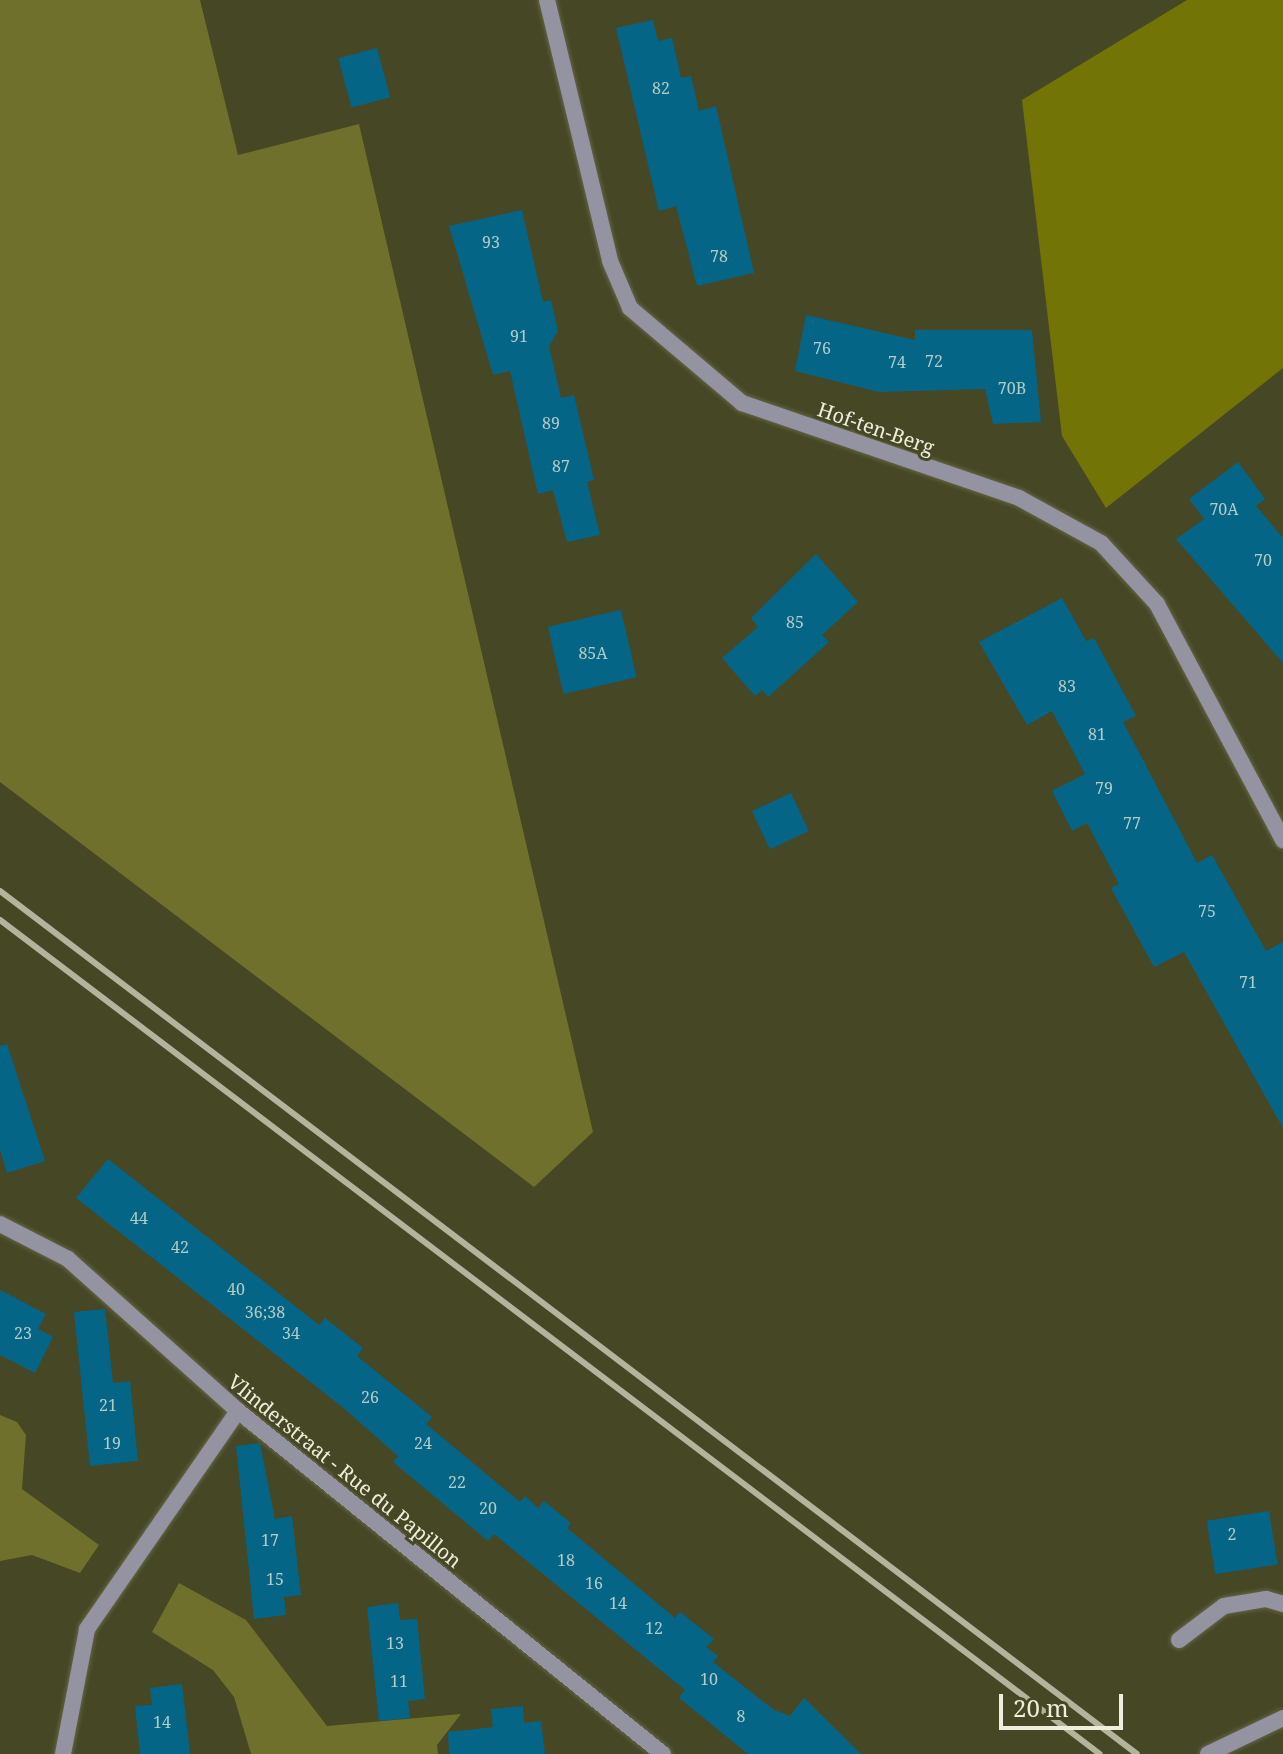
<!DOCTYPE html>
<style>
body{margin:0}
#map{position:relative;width:1283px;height:1754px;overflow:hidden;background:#464725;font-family:"Noto Serif",serif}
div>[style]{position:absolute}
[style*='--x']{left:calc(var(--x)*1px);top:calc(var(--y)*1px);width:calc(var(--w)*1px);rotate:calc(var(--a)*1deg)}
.green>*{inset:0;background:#6f702b}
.forest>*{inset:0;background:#737406}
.building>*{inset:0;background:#056586;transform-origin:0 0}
.roads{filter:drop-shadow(0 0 2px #646546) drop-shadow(0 0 2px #646546)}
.street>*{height:16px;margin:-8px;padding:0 8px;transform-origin:8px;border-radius:8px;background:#9493a2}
.rail>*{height:6px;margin:-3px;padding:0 3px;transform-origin:3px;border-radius:3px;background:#b3b49c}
span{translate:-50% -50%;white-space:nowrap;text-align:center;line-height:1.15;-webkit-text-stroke:6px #464725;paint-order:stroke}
.number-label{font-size:16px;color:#b3ccc6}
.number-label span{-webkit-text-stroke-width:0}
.street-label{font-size:20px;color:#edeedb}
.scale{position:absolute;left:999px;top:1694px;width:124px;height:36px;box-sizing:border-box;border:4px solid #edeedb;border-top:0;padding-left:10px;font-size:24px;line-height:28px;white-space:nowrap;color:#edeedb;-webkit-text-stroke:6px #464725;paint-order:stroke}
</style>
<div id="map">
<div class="green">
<div style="clip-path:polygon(0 0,200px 0,238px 155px,359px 124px,593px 1132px,534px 1187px,0 782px)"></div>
<div style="clip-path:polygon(0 1415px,17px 1422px,26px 1435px,22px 1489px,99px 1545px,80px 1573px,32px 1555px,0 1561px)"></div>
<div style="clip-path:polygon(179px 1583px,246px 1620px,327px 1726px,461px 1714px,437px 1745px,438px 1754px,251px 1754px,234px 1697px,213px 1670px,152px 1632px)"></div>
</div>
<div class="forest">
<div style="clip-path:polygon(1187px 0,1283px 0,1283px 368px,1106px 508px,1062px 436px,1022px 100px)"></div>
</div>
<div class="building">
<div style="clip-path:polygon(653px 20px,658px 41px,672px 38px,681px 78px,691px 76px,699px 111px,716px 106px,754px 273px,697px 286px,676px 206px,659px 211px,616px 28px)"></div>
<div style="left:377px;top:48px;width:51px;height:40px;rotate:75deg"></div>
<div style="clip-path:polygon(522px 210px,543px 302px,551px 300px,558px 331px,549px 346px,561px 398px,574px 395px,594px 480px,587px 482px,600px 535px,567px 542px,553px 490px,538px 494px,510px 371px,493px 375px,449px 226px)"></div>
<div style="clip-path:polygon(806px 315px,915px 340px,915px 330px,1032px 330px,1041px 422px,993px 424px,985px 389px,879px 392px,795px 371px)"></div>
<div style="clip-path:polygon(1238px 462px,1265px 499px,1256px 506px,1283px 538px,1283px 663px,1176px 539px,1204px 519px,1189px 499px)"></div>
<div style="clip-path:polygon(816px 554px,858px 602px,822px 635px,829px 642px,768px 697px,762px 690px,755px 696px,722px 658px,758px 627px,751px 618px)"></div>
<div style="clip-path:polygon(1062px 598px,1086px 641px,1094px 638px,1136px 716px,1123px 722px,1197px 863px,1212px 855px,1266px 951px,1283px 942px,1283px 1128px,1184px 952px,1154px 967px,1111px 888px,1119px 884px,1087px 823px,1072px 831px,1052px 791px,1085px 774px,1052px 711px,1027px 725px,979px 642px)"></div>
<div style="left:621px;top:610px;width:69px;height:75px;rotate:77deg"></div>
<div style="left:791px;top:793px;width:42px;height:43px;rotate:65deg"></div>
<div style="clip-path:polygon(7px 1044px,45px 1161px,7px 1173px,0 1150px,0 1046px)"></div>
<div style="clip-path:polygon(108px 1159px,319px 1325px,325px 1318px,363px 1348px,357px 1356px,432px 1417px,426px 1424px,520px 1502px,525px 1496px,538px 1508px,544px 1501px,571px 1523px,567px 1528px,675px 1618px,680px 1612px,714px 1639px,706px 1647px,718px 1656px,713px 1662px,774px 1710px,790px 1716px,804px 1698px,861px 1754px,748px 1754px,679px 1698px,685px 1690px,494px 1534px,488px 1541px,393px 1462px,398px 1456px,341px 1406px,76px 1198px)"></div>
<div style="clip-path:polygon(0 1290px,46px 1314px,38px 1329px,53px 1337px,35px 1373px,0 1355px)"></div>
<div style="clip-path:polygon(105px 1309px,113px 1383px,130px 1381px,138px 1461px,90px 1466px,74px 1312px)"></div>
<div style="clip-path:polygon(260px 1443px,275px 1519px,292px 1516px,301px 1595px,284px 1597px,286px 1615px,254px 1619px,236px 1446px)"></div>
<div style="left:1269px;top:1511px;width:54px;height:63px;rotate:81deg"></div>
<div style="clip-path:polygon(398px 1603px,400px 1620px,417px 1619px,425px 1699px,408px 1701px,410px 1718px,379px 1721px,367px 1607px)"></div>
<div style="clip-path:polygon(182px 1684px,190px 1754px,140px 1754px,135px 1706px,152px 1705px,150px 1688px)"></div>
<div style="clip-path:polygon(523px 1706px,524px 1723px,541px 1721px,545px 1754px,449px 1754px,448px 1732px,493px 1727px,491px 1709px)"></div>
</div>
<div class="roads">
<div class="street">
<div style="--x:547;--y:0;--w:268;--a:76.4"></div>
<div style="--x:610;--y:261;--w:51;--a:66.9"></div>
<div style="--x:630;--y:308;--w:147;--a:40.3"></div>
<div style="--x:742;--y:403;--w:293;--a:18.9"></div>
<div style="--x:1019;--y:498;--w:94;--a:28.8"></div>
<div style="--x:1101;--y:543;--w:83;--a:47.4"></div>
<div style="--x:1157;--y:604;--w:268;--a:61.9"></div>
<div style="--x:0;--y:1224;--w:76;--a:27.2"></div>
<div style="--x:68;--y:1259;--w:228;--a:41.8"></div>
<div style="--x:238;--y:1411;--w:546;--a:38.91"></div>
<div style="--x:1179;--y:1640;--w:56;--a:-37.1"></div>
<div style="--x:1224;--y:1606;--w:43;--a:-9.5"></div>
<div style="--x:1266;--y:1599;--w:18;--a:16"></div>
<div style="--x:63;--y:1754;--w:127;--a:-79.1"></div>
<div style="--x:87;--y:1629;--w:265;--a:-55.3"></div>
<div style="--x:1208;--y:1754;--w:83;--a:-25.6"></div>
</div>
</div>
<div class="rail">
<div style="--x:0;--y:891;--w:1427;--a:37.2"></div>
<div style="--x:0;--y:920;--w:1380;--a:37.17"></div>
</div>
<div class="number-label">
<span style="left:661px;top:88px">82</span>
<span style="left:491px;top:242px">93</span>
<span style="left:719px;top:256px">78</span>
<span style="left:519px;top:336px">91</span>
<span style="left:822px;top:348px">76</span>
<span style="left:934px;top:361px">72</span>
<span style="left:897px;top:362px">74</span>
<span style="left:1012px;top:388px">70B</span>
<span style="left:551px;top:423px">89</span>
<span style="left:561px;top:466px">87</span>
<span style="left:1224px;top:509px">70A</span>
<span style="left:1263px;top:560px">70</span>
<span style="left:795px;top:622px">85</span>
<span style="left:593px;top:653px">85A</span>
<span style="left:1067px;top:686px">83</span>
<span style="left:1097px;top:734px">81</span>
<span style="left:1104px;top:788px">79</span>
<span style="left:1132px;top:823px">77</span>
<span style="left:1207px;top:911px">75</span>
<span style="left:1248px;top:982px">71</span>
<span style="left:139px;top:1218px">44</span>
<span style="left:180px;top:1247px">42</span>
<span style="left:236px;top:1289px">40</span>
<span style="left:265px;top:1312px">36;38</span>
<span style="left:23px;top:1333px">23</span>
<span style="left:291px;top:1333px">34</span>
<span style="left:370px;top:1397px">26</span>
<span style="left:108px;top:1405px">21</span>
<span style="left:112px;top:1443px">19</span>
<span style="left:423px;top:1443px">24</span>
<span style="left:457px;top:1482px">22</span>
<span style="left:488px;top:1508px">20</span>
<span style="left:1232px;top:1534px">2</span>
<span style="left:270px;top:1540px">17</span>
<span style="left:566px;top:1560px">18</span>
<span style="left:275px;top:1579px">15</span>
<span style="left:594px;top:1583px">16</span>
<span style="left:618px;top:1603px">14</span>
<span style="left:654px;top:1628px">12</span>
<span style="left:395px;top:1643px">13</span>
<span style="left:709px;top:1679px">10</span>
<span style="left:399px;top:1681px">11</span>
<span style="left:741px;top:1716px">8</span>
<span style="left:162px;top:1722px">14</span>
</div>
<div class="street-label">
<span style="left:876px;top:428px;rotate:19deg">Hof-ten-Berg</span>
<span style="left:345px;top:1471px;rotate:39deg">Vlinderstraat - Rue du Papillon</span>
</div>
<div class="scale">20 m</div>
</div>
